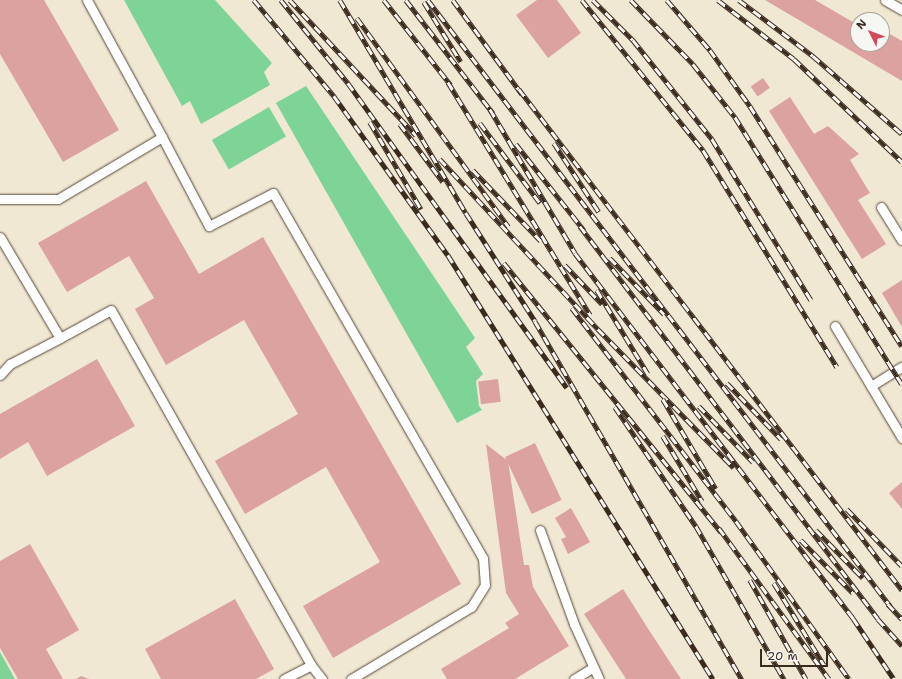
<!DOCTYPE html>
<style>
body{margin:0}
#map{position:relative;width:902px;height:679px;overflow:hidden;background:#f0e8d2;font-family:"Shantell Sans",sans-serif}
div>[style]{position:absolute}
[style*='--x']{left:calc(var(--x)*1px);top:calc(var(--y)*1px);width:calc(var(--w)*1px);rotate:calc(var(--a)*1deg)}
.green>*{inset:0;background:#7ed397;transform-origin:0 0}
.building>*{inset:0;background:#dca2a0;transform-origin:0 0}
.roads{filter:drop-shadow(0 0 1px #564639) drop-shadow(0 0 1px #564639)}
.lane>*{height:9px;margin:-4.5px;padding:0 4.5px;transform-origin:4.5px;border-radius:4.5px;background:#fff}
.rail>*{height:4.5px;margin-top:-2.25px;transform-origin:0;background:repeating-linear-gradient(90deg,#f6f6f2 0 9px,#3b2a1e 0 18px);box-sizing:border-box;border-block:1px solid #3b2a1e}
span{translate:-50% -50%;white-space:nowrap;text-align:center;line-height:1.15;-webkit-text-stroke:3px #f6f6f2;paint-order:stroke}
.north{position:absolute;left:850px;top:12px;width:40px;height:40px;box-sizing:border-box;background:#f6f6f2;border:1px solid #aba49d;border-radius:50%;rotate:312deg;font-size:11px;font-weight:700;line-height:16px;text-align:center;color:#3b2a1e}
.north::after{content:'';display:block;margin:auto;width:14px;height:18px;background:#d1495b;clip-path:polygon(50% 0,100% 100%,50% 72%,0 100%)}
.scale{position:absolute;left:760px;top:649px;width:68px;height:18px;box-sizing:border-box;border:2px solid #3b2a1e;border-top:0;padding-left:5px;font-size:12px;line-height:14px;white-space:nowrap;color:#3b2a1e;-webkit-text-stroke:3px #f6f6f2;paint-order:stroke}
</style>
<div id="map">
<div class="green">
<div style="clip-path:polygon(124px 0,215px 0,272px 63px,264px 72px,270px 85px,201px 124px,190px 101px,182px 106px)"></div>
<div style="clip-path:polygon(306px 86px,475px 338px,466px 347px,483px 374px,476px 381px,479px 406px,482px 410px,457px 423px,276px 103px)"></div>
<div style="left:269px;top:107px;width:34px;height:66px;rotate:60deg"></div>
<div style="clip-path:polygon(0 652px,15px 679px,0 679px)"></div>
</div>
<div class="building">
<div style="clip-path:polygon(0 0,44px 0,119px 130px,63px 162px,0 54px)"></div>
<div style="clip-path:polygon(537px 0,557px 0,581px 33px,548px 58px,516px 15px)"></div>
<div style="clip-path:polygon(765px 0,815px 0,858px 25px,858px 44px,882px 44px,882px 40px,884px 41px,888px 33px,902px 41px,902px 81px)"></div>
<div style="left:763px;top:78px;width:12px;height:15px;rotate:55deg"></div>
<div style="clip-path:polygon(790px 97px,814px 134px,828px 126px,859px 154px,850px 160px,870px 193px,858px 200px,886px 244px,862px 259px,769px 111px)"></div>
<div style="clip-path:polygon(146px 181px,199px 274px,263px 237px,461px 584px,333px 658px,303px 606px,380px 562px,326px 467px,245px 514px,215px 461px,298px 414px,244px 320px,166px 365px,135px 309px,154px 298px,129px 256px,67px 292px,38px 243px)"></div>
<div style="clip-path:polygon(902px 280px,902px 327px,882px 293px)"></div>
<div style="clip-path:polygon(97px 359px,135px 426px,47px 476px,28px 442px,0 459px,0 414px)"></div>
<div style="left:498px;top:379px;width:23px;height:20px;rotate:83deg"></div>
<div style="left:535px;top:443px;width:63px;height:33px;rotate:65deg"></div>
<div style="clip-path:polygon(486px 444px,508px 461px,524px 565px,529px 565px,533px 587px,569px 646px,515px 679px,447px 679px,441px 669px,509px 628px,505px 623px,519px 614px,506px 593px)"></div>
<div style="clip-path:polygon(902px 482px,902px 509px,889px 493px)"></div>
<div style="clip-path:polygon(571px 508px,590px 542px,568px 554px,561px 539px,566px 537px,555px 518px)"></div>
<div style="clip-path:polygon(30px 544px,79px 630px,46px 649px,63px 679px,18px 679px,0 648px,0 561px)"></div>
<div style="clip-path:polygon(623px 589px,647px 627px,681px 679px,626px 679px,584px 614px)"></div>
<div style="clip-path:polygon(235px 599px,274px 669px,256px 679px,161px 679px,145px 649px)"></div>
<div style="clip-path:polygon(81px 676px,89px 679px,76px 679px)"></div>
</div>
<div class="roads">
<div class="lane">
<div style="--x:87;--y:0;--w:156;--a:61.3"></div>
<div style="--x:885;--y:0;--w:20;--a:30"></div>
<div style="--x:0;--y:199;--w:58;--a:0"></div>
<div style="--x:58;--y:199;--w:121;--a:-30.8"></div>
<div style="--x:162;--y:137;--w:101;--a:62.2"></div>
<div style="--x:209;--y:226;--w:72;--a:-27.3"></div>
<div style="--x:273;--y:193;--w:421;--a:60.1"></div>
<div style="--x:483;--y:558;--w:27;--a:86"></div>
<div style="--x:485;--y:585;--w:26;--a:122"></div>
<div style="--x:471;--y:607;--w:140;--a:149"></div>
<div style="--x:881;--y:207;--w:39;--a:58"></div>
<div style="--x:0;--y:237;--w:117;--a:59.3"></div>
<div style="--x:60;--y:338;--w:58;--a:-28.8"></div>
<div style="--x:111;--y:310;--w:407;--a:60.6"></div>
<div style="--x:311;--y:665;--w:18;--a:52"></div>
<div style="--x:835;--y:326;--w:131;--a:59.1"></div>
<div style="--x:0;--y:375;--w:15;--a:-48"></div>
<div style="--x:10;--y:364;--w:56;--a:-27.5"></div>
<div style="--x:871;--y:386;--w:36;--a:-32"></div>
<div style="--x:540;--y:530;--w:100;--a:70.1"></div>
<div style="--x:574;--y:624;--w:60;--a:65.6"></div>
<div style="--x:284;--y:679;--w:30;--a:-27"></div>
<div style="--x:574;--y:679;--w:21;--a:-31"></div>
</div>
</div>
<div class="rail">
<div style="--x:254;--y:0;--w:125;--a:50.2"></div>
<div style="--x:334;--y:96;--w:196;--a:54.4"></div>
<div style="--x:448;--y:255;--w:500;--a:57.99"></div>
<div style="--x:281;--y:0;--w:107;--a:51.1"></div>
<div style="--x:348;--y:83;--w:375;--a:54.3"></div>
<div style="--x:290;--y:0;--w:185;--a:47"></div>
<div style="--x:340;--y:0;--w:247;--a:59.4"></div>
<div style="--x:466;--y:213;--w:128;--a:57.4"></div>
<div style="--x:535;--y:321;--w:414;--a:60"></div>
<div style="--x:384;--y:0;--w:108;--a:51.8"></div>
<div style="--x:406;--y:0;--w:143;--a:52.4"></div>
<div style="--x:428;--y:0;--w:763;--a:52.66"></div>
<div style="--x:453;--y:0;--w:117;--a:53.7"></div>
<div style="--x:582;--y:0;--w:193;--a:51.1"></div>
<div style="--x:703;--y:150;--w:255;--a:58.3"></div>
<div style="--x:593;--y:0;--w:57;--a:45"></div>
<div style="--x:633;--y:40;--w:127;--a:51.4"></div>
<div style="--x:712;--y:139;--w:189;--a:58.4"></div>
<div style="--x:631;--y:0;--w:89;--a:45.9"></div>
<div style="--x:693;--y:64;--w:68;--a:51.6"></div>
<div style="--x:735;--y:117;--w:315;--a:58"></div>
<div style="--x:667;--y:0;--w:66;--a:49.3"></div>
<div style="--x:710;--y:50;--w:69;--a:54.5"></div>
<div style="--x:750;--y:106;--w:284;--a:57.7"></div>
<div style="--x:718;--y:0;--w:96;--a:37.8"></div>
<div style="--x:794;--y:59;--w:149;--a:43.6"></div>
<div style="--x:739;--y:0;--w:93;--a:37.1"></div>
<div style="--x:813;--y:56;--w:118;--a:41.2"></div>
<div style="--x:424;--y:2;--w:70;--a:58.3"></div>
<div style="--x:357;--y:18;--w:258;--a:54"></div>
<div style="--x:448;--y:82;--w:273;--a:58.6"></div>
<div style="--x:519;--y:89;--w:631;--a:52.6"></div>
<div style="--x:490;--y:109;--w:167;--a:59.4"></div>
<div style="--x:575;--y:253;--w:459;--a:52.7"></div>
<div style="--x:853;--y:618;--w:73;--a:56.1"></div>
<div style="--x:370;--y:122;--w:101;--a:59.6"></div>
<div style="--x:480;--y:123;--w:100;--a:53.1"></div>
<div style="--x:400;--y:124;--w:72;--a:53.4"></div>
<div style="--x:554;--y:143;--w:82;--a:56.9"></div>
<div style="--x:516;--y:144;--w:110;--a:51.7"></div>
<div style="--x:440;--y:159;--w:232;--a:47.1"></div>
<div style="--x:598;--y:329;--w:194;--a:45.6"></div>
<div style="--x:473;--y:170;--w:98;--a:46.2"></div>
<div style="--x:580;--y:226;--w:493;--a:52.8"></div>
<div style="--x:878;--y:619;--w:36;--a:48"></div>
<div style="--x:610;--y:258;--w:78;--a:46"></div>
<div style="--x:504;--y:263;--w:346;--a:51.1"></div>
<div style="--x:565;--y:265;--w:54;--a:46.5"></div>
<div style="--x:597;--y:290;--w:98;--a:58.7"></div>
<div style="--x:572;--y:308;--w:269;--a:52.4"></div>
<div style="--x:736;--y:521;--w:194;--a:54.4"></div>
<div style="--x:727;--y:383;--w:78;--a:46"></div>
<div style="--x:663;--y:399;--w:104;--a:59.5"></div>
<div style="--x:699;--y:406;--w:78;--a:46"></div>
<div style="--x:615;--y:407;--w:144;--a:55.8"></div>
<div style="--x:696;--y:526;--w:177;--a:60.1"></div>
<div style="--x:663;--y:436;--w:76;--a:59"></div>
<div style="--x:847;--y:509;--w:79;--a:46"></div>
<div style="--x:719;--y:528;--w:187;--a:53.9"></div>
<div style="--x:816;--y:530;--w:67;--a:45.6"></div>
<div style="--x:801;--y:540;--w:74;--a:45.5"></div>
<div style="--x:750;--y:580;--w:114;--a:60.5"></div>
<div style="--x:774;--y:583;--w:96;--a:58.6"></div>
<div style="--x:888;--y:604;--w:21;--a:47"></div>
</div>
<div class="north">N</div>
<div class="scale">20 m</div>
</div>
